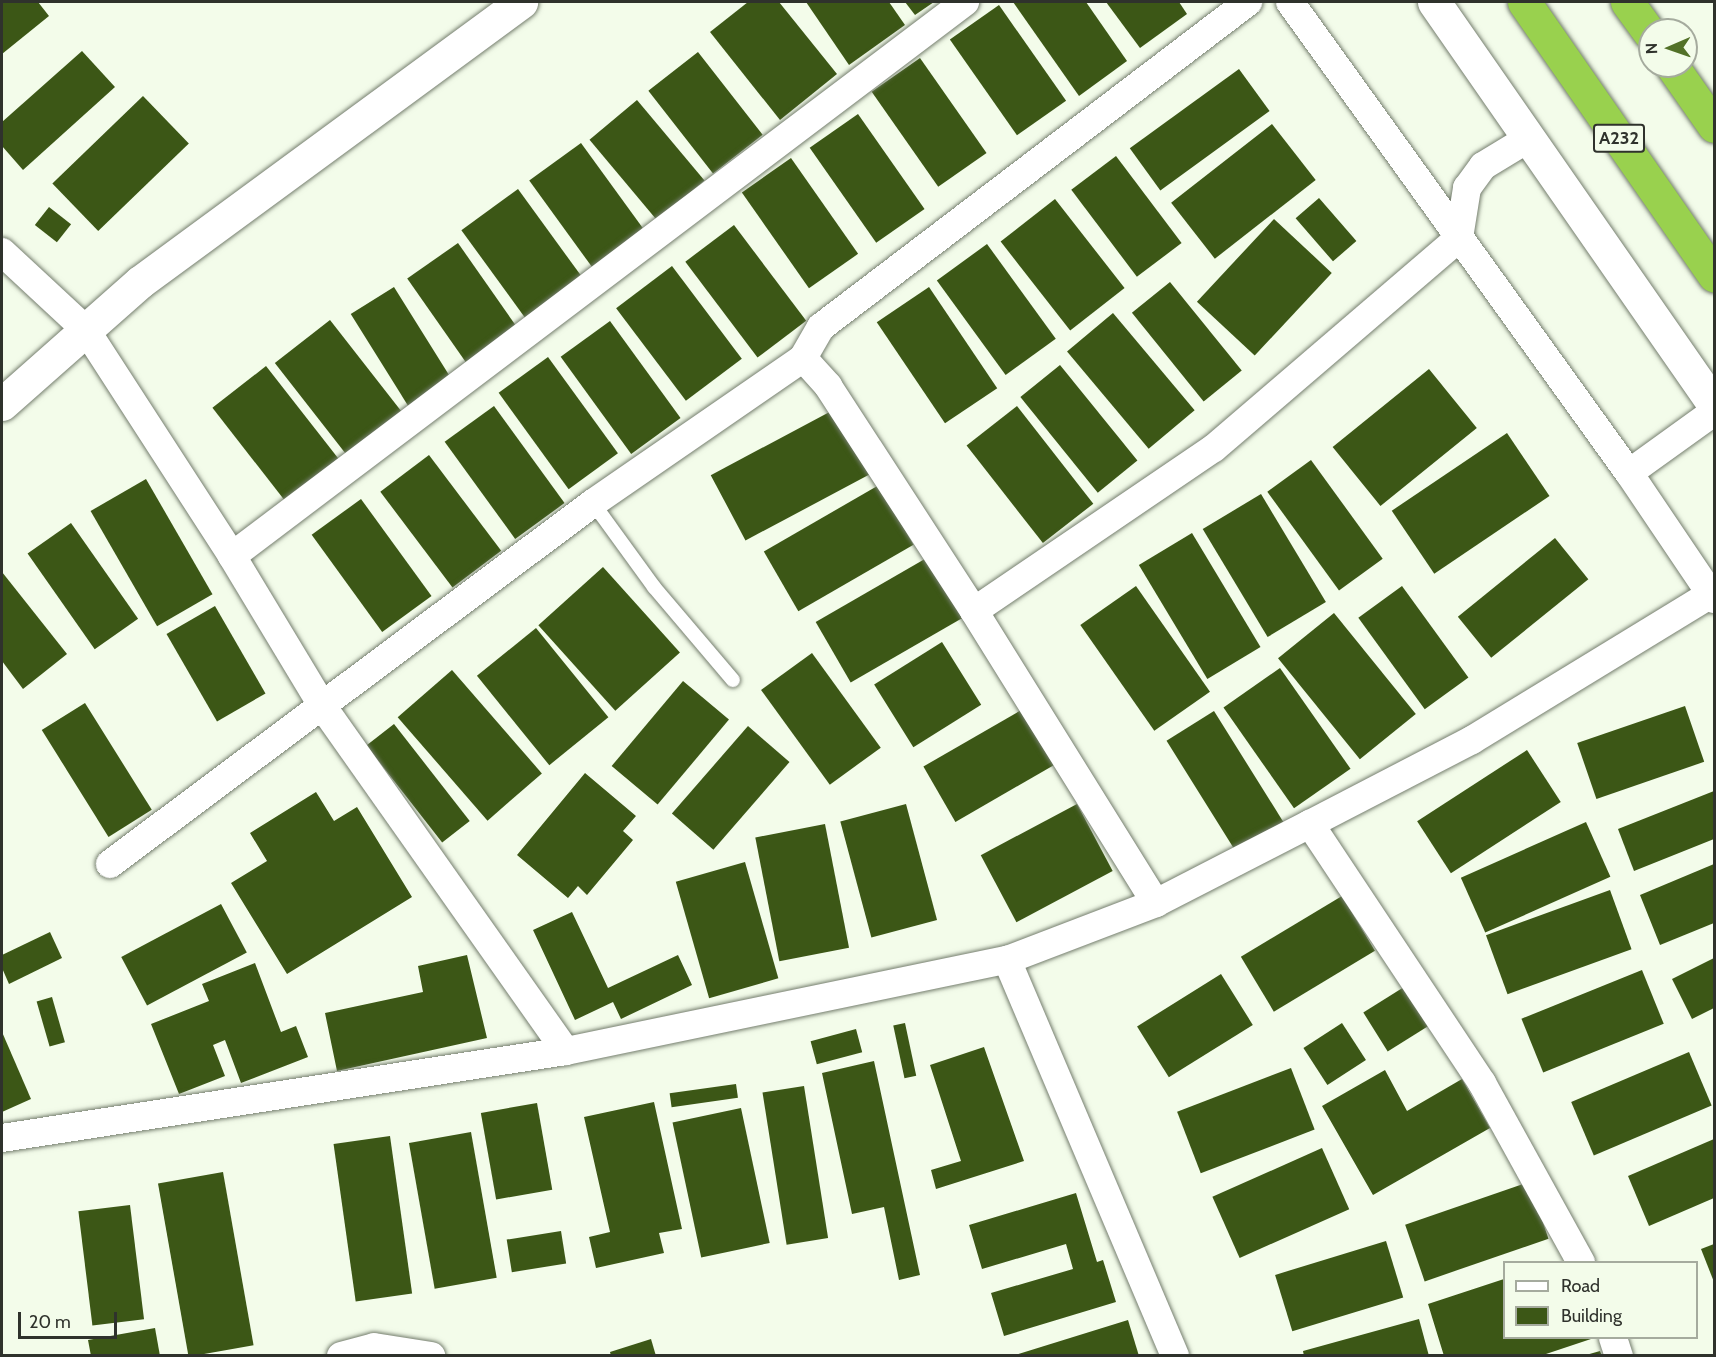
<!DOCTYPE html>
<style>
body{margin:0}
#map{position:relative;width:1716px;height:1357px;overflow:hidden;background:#f3fcea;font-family:Cabin,sans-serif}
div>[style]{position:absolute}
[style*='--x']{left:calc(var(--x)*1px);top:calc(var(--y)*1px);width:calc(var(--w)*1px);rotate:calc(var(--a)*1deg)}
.building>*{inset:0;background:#3c5716;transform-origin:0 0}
.roads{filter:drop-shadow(0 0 2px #757e6e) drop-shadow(0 0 2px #757e6e)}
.lane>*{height:14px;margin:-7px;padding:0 7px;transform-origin:7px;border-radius:7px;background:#fff}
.street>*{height:28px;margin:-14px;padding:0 14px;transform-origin:14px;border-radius:14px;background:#fff}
.secondary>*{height:33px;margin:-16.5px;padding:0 16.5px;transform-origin:16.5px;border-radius:16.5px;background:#fff}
.highway>*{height:33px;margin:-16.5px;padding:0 16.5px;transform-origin:16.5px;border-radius:16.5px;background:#99d14e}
span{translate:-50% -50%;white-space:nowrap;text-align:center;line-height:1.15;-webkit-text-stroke:6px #f3fcea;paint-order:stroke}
.shield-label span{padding:2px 4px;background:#f3fcea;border:2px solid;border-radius:4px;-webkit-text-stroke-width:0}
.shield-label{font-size:18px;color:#2f322c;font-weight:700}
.frame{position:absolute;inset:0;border:3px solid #2f322c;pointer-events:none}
.legend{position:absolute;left:1503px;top:1261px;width:195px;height:78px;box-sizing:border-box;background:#f3fcea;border:2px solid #a5ab9e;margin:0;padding:8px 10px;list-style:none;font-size:18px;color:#2f322c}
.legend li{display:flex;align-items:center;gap:12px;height:30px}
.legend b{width:30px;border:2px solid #a5ab9e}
.north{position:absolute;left:1638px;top:18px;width:60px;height:60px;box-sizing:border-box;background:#f3fcea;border:2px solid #a5ab9e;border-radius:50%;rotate:268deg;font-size:16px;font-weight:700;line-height:24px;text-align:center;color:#2f322c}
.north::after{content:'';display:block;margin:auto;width:21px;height:27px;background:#527128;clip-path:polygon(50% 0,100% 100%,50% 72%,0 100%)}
.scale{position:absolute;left:18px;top:1312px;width:99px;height:27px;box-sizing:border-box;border:3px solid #2f322c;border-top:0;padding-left:8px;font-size:18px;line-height:21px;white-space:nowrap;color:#2f322c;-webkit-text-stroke:4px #f3fcea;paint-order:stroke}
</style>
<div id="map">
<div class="building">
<div style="clip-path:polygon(2px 2px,38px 2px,49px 16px,2px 54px)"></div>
<div style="clip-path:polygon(748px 2px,779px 2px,837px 74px,780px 120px,710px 32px)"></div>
<div style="clip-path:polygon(806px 2px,889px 2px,905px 25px,849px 65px)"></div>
<div style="clip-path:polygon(905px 2px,934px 2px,915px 15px)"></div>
<div style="clip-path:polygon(1013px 2px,1086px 2px,1127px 61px,1079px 96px)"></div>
<div style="clip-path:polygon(1106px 2px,1179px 2px,1187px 14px,1140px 48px)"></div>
<div style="left:999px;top:5px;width:117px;height:60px;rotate:55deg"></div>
<div style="clip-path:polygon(82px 51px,115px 87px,23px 170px,2px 146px,2px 122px)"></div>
<div style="left:698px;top:52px;width:105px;height:63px;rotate:52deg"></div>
<div style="left:920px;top:58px;width:116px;height:59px;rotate:55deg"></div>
<div style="left:1239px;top:69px;width:52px;height:135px;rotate:54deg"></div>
<div style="left:143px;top:96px;width:66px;height:126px;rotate:46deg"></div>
<div style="left:637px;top:100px;width:105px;height:62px;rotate:50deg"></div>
<div style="left:858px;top:114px;width:116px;height:59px;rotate:55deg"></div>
<div style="left:1272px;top:124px;width:71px;height:128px;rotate:52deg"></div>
<div style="left:581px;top:143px;width:110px;height:64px;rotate:54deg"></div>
<div style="left:1116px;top:156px;width:109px;height:56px;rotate:53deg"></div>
<div style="left:791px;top:158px;width:117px;height:60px;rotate:55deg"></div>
<div style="left:518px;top:189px;width:108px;height:70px;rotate:54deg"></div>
<div style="left:1319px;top:198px;width:57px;height:31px;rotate:49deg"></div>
<div style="left:1055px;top:199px;width:113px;height:69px;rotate:52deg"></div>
<div style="left:49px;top:207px;width:28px;height:23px;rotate:38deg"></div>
<div style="left:1274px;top:219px;width:79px;height:113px;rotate:43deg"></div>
<div style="left:734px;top:225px;width:120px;height:61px;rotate:53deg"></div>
<div style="left:458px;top:243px;width:105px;height:62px;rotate:55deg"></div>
<div style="left:987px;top:244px;width:117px;height:62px;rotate:54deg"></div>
<div style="left:672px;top:266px;width:116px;height:70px;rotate:53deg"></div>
<div style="left:1170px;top:282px;width:114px;height:49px;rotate:51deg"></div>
<div style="left:394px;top:287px;width:112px;height:51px;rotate:58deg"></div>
<div style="left:929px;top:287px;width:122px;height:63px;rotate:56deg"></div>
<div style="left:1113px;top:313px;width:127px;height:60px;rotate:50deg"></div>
<div style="left:330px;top:320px;width:125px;height:70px;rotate:52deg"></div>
<div style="left:610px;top:321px;width:120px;height:61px;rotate:54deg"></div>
<div style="left:548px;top:357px;width:119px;height:61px;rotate:54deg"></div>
<div style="left:1060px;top:365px;width:123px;height:51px;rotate:51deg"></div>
<div style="left:266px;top:366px;width:120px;height:68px;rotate:52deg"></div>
<div style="left:1429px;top:369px;width:76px;height:124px;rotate:51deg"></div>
<div style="left:494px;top:406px;width:120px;height:61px;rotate:54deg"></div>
<div style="left:1017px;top:406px;width:124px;height:64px;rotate:52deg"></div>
<div style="left:837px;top:408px;width:74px;height:143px;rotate:62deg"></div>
<div style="left:1507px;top:433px;width:76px;height:139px;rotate:56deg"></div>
<div style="left:429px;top:455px;width:120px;height:61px;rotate:53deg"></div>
<div style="left:1311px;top:460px;width:122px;height:54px;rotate:54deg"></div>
<div style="left:146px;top:479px;width:133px;height:64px;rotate:60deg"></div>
<div style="left:879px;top:485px;width:69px;height:133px;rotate:60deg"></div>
<div style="left:1261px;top:494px;width:126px;height:68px;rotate:59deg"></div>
<div style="left:361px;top:499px;width:120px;height:61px;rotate:54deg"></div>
<div style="left:71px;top:523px;width:117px;height:53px;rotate:55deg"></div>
<div style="left:1192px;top:533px;width:133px;height:62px;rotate:59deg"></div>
<div style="left:1555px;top:538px;width:53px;height:125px;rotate:51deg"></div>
<div style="left:930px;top:556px;width:70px;height:132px;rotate:60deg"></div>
<div style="left:603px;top:567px;width:115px;height:87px;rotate:48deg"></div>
<div style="clip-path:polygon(2px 572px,67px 654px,23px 689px,2px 661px)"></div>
<div style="left:1136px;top:586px;width:129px;height:68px;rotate:55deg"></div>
<div style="left:1402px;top:586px;width:113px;height:54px;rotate:54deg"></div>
<div style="left:215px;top:606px;width:101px;height:56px;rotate:60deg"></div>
<div style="left:1334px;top:613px;width:130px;height:72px;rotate:51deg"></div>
<div style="left:536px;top:628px;width:115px;height:76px;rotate:51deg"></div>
<div style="left:942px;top:642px;width:74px;height:80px;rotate:58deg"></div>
<div style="left:812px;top:653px;width:117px;height:63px;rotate:54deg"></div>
<div style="left:1280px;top:668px;width:123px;height:69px;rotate:55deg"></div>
<div style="left:452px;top:670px;width:137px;height:72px;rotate:49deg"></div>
<div style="left:683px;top:681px;width:60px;height:111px;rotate:40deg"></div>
<div style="left:85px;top:703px;width:126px;height:51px;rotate:58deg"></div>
<div style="left:1685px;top:706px;width:59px;height:114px;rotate:71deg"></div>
<div style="left:1023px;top:709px;width:64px;height:115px;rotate:60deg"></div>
<div style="left:1214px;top:711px;width:133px;height:56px;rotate:58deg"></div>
<div style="left:394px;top:724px;width:123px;height:35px;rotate:52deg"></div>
<div style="left:748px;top:726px;width:55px;height:116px;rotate:41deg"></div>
<div style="left:1527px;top:750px;width:62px;height:131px;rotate:57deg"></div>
<div style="clip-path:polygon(585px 773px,636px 816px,623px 831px,633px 840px,587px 895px,578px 886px,568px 898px,517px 855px)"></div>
<div style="clip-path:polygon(1714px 791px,1714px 839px,1634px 871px,1618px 829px)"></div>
<div style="clip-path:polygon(316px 792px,334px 821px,357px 807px,412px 897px,287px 974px,231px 883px,267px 861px,250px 833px)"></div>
<div style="left:906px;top:804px;width:120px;height:68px;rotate:75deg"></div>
<div style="left:1077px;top:804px;width:76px;height:109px;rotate:62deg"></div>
<div style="left:1586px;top:822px;width:60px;height:137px;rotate:66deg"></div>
<div style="left:825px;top:824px;width:126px;height:71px;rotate:79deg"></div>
<div style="left:745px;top:862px;width:121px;height:72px;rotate:74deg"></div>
<div style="clip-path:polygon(1714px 864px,1714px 923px,1660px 945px,1640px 895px)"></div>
<div style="left:1610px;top:890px;width:63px;height:132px;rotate:70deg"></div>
<div style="left:1342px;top:896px;width:64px;height:118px;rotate:59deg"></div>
<div style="left:221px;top:904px;width:55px;height:113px;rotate:62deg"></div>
<div style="clip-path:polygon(572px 912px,608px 988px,678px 955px,692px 985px,621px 1019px,613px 1002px,575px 1020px,533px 930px)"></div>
<div style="clip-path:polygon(50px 932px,62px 958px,9px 984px,2px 968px,2px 955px)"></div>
<div style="clip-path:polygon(467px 955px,487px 1038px,337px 1071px,325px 1013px,423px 992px,418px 966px)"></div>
<div style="clip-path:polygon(1714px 958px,1714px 1008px,1692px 1019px,1672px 979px)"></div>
<div style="clip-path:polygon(255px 963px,281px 1032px,296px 1026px,308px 1057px,241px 1083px,225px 1040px,213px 1045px,225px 1076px,179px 1094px,151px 1024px,209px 1001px,202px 984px)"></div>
<div style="left:1642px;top:970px;width:58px;height:130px;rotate:68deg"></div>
<div style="left:1221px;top:974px;width:60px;height:99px;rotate:58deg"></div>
<div style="left:1404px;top:987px;width:46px;height:48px;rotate:58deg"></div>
<div style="left:52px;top:997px;width:47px;height:16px;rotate:74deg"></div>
<div style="left:905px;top:1023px;width:54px;height:12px;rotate:78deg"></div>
<div style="left:1342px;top:1023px;width:44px;height:46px;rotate:57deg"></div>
<div style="left:856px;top:1029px;width:24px;height:47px;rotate:75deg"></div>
<div style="clip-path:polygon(2px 1032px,31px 1099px,2px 1112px)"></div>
<div style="clip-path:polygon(984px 1047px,1024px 1161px,936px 1189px,931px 1170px,961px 1161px,930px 1065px)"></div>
<div style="left:1689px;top:1052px;width:58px;height:128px;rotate:67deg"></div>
<div style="clip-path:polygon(874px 1061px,920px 1275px,899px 1280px,884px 1207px,852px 1214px,822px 1073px)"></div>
<div style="left:1291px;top:1068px;width:66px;height:122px;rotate:69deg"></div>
<div style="clip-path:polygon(1385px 1070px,1407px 1111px,1462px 1079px,1490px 1128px,1373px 1195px,1322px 1106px)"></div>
<div style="left:736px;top:1084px;width:14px;height:67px;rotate:82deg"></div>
<div style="left:804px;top:1086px;width:154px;height:42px;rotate:81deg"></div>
<div style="clip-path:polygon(654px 1102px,682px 1229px,659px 1233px,664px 1253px,596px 1268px,589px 1237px,610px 1232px,584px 1117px)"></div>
<div style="left:537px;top:1103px;width:88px;height:57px;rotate:80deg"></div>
<div style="left:741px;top:1108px;width:138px;height:70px;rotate:78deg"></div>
<div style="left:471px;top:1132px;width:148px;height:63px;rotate:80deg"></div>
<div style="left:390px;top:1136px;width:159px;height:57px;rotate:82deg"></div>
<div style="clip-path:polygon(1714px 1139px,1714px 1198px,1649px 1226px,1628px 1176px)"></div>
<div style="left:1322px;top:1148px;width:67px;height:120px;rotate:66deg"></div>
<div style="left:223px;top:1172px;width:176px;height:66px;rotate:80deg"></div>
<div style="left:1529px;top:1182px;width:60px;height:131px;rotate:71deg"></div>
<div style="clip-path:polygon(1076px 1193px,1097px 1262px,1103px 1260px,1116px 1302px,1004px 1336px,991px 1293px,1073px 1269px,1066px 1244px,982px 1269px,969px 1225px)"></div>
<div style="left:130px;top:1205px;width:115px;height:52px;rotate:83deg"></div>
<div style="left:561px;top:1231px;width:33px;height:55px;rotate:81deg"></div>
<div style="left:1386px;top:1241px;width:59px;height:116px;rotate:73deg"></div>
<div style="clip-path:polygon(1714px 1244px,1714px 1282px,1701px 1249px)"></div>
<div style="clip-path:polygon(1504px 1279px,1504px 1338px,1594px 1338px,1540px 1356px,1444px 1356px,1428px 1304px)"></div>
<div style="clip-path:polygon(1419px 1319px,1429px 1356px,1304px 1356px,1303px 1351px)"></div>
<div style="clip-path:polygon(1128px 1320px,1139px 1356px,1015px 1356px,1015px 1355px)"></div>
<div style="clip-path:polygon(155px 1328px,160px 1356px,91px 1356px,88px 1340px)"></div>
<div style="clip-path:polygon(651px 1339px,656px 1356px,611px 1356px,610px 1352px)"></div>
<div style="clip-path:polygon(1600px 1351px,1602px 1356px,1586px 1356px,1586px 1355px)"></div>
</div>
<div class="roads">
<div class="lane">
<div style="--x:593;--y:503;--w:104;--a:54"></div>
<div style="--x:654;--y:587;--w:122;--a:49.7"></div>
</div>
<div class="street">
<div style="--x:1290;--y:2;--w:580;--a:54.26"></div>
<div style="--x:1629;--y:473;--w:105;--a:-35.7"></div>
<div style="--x:2;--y:252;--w:115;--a:42.9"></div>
<div style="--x:86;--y:330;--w:269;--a:57.1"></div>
<div style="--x:232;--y:556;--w:176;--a:58.9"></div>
<div style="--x:323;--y:707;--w:421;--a:54.8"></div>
<div style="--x:803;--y:358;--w:38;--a:48"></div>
<div style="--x:828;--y:386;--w:268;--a:57"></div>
<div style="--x:974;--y:611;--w:344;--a:58.1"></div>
<div style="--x:1629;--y:473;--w:152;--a:56"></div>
<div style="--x:232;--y:556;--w:919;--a:-37.08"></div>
<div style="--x:974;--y:611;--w:290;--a:-34.2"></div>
<div style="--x:1214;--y:448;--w:323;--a:-40.6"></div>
<div style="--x:1459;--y:238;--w:51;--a:-80.9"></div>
<div style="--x:1467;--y:188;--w:27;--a:-54"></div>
<div style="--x:1483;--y:166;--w:54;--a:-31.3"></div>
<div style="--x:1310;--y:824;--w:311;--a:56.4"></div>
<div style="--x:1482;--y:1083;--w:205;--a:61.1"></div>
<div style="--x:110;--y:864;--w:603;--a:-36.77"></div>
<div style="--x:593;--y:503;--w:255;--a:-34.6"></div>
<div style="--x:803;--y:358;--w:36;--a:-60"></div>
<div style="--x:821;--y:327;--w:537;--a:-37.28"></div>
<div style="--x:1007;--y:960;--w:430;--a:67"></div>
<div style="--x:2;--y:1138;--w:571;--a:-8.77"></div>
<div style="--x:566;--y:1051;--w:450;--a:-11.7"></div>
<div style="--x:1007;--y:960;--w:160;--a:-20.9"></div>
<div style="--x:1156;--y:903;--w:173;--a:-27.2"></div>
<div style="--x:1310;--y:824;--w:182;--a:-27.4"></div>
<div style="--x:1472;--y:740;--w:280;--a:-31.4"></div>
<div style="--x:1613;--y:1338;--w:19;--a:72"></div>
<div style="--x:341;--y:1356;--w:34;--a:-15"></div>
<div style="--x:374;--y:1347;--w:58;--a:9"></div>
</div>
<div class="secondary">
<div style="--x:1434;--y:2;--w:491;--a:55.2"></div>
<div style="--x:2;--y:404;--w:184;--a:-41.5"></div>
<div style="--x:140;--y:282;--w:473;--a:-36.3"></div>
</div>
<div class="highway">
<div style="--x:1524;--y:2;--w:333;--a:55.2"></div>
<div style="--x:1627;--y:2;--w:39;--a:54"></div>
<div style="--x:1672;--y:66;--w:73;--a:55"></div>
</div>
</div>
<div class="shield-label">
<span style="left:1619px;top:138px">A232</span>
</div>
<div class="frame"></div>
<ul class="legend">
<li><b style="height:8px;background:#fff"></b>Road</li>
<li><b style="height:16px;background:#3c5716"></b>Building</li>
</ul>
<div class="north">N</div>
<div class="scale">20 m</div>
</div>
